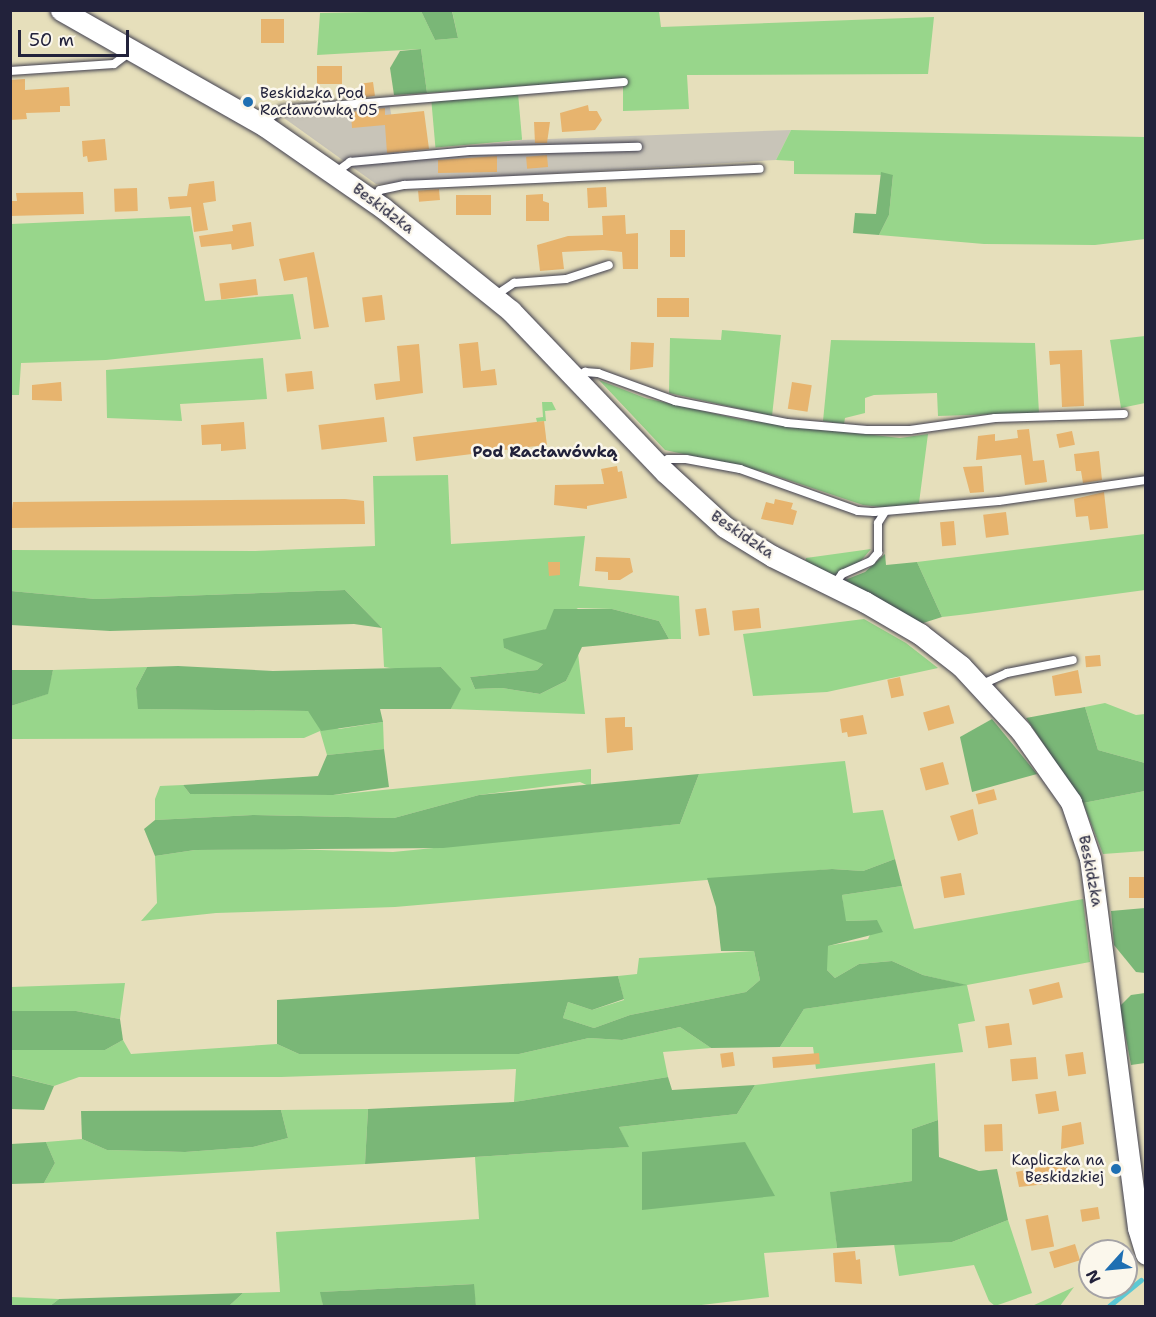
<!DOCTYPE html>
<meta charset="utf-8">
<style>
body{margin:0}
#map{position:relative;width:1156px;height:1317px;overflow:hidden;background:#e6dfbb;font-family:"Shantell Sans",sans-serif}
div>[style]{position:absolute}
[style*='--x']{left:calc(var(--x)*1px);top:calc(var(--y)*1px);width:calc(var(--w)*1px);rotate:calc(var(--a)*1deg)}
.industrial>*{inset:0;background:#c8c4b8}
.green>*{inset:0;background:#98d68b;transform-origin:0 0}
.forest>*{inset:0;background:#7ab777}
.stream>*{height:4.5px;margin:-2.25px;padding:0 2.25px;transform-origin:2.25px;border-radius:2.25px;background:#5cc8d3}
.building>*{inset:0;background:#e7b46e;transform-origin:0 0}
.roads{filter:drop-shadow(0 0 2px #3f3e4e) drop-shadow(0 0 2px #3f3e4e)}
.lane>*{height:8px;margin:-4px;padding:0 4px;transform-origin:4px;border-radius:4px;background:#fff}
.secondary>*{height:21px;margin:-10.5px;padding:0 10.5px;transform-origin:10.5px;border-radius:10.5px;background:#fff}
.dots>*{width:16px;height:16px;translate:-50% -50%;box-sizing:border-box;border:3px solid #fbf7ec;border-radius:50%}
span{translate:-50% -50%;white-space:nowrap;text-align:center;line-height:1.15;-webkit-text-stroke:5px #fbf7ec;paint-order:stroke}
.poi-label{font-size:15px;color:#22223b}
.left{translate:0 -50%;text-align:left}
.right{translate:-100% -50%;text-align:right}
.street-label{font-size:15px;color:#22223b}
.neighbourhood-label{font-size:16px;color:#22223b;font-weight:700}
.frame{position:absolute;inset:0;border:12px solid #22223b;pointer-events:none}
.north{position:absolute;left:1078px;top:1239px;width:60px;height:60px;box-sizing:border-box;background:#fbf7ec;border:2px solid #a4a2a5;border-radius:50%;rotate:243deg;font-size:16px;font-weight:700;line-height:24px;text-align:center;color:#22223b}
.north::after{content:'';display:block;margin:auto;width:21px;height:27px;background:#1f6fb2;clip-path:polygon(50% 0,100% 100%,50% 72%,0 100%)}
.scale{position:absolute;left:18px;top:30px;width:111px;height:27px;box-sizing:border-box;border:3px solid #22223b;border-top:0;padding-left:8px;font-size:18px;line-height:21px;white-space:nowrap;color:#22223b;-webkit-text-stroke:4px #fbf7ec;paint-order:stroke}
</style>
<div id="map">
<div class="industrial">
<div style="clip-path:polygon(389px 103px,399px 154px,522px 140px,791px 130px,776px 160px,376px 184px,284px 118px,294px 112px)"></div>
</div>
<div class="green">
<div style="clip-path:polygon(452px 10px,659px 11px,661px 27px,934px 17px,928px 74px,687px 75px,689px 109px,623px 111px,623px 79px,427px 93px,421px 49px,317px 55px,320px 13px,421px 11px,435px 40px,458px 38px)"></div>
<div style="left:518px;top:93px;width:47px;height:87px;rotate:85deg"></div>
<div style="clip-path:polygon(791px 130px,1145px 137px,1145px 239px,1095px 245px,984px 244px,879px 235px,889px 215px,893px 175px,794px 174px,794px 161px,776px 160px)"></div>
<div style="clip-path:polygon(190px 216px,205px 301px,293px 294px,301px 339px,106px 360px,21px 363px,19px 395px,11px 395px,11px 224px)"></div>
<div style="clip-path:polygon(722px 330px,781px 335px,772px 416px,669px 393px,670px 338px,721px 340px)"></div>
<div style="clip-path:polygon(1145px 336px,1145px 403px,1121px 408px,1110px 340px)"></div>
<div style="clip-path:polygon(831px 340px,1035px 343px,1039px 413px,938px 416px,937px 393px,874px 395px,865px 398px,865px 413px,845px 418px,844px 424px,823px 421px)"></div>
<div style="clip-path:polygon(263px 358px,267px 399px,180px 404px,182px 421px,107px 418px,106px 370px)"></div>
<div style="clip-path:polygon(599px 380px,645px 398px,743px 420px,900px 438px,928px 434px,919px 503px,889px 508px,863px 505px,761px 471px,665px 450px)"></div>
<div style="clip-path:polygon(542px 402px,552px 402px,556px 410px,545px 411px,546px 421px,537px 422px,536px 418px,543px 417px)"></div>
<div style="clip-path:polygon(448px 475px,451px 544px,585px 536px,579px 586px,679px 596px,681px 639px,669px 639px,659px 621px,612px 609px,578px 608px,546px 629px,504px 648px,544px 663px,537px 670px,470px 677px,475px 689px,502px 688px,540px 694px,566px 681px,578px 653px,585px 714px,451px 709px,460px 689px,441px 667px,402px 670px,384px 667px,382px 628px,345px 590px,95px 599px,11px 591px,10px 550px,255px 551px,375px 546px,373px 476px)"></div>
<div style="clip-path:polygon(1145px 534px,1145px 590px,968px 614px,942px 617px,917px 562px)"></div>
<div style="clip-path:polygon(871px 549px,859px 563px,833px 576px,805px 564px,806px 558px)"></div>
<div style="clip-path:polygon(864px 619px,906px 643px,938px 668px,827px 692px,753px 696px,743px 634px)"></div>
<div style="clip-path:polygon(147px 667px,136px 688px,139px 709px,308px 711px,339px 729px,383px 722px,384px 749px,327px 755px,320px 731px,304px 738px,11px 739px,11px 706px,47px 694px,53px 670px)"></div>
<div style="clip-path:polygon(1105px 703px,1136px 715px,1145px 714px,1145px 763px,1098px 750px,1085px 707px)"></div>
<div style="clip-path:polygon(845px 761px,853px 813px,883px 810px,895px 859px,863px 871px,832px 869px,395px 907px,216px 913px,141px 921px,157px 903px,155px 856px,195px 850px,284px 849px,393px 852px,680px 824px,699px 774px)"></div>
<div style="clip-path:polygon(591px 769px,591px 787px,580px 782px,479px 795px,394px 818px,253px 815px,155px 820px,155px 799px,160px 786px,183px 785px,190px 794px,333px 795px)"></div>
<div style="clip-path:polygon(1145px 791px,1145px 851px,1103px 854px,1083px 803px)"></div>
<div style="clip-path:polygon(902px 886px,914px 929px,1083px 899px,1090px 962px,967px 985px,975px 1021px,958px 1024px,963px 1052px,816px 1069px,813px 1047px,780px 1047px,804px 1009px,965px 985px,923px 975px,892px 961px,859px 964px,835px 978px,827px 970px,827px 946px,868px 939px,877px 920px,845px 921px,842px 895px)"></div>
<div style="clip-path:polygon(754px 951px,760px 980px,746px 992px,630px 1015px,594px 1028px,563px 1018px,568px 1002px,592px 1010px,624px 1000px,618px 976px,637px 974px,639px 958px)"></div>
<div style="clip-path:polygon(125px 983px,120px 1019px,76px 1011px,11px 1011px,11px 987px)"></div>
<div style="clip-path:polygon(680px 1027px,711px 1048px,663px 1052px,668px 1077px,514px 1102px,516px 1069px,281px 1077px,79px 1077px,54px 1086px,11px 1075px,10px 1050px,105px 1050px,123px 1040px,131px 1054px,277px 1044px,299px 1054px,519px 1054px,589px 1038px,622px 1040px)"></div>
<div style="clip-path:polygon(935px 1063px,938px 1120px,912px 1129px,912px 1181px,831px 1192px,837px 1248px,764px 1253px,769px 1297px,693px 1306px,476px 1306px,473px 1284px,321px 1292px,323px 1306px,229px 1306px,243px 1293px,280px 1292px,276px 1232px,479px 1219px,475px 1157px,628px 1147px,619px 1127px,737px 1114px,755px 1085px)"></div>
<div style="clip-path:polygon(368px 1109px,365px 1164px,44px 1183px,55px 1163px,46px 1142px,82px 1139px,107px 1150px,185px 1152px,253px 1147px,288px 1138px,281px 1110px)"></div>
<div style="clip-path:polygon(1008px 1220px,1032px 1293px,995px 1306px,989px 1301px,974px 1265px,899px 1276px,894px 1244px,952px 1242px)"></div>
<div style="clip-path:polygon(1074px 1287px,1060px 1306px,1032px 1306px)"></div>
<div style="clip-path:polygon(11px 1297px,59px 1299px,50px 1306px,11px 1306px)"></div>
</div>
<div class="forest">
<div style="clip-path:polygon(421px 11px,452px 11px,458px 38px,435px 40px)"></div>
<div style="clip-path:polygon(421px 49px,427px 93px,394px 95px,390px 68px,400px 51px)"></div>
<div style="clip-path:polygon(881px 172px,893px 175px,889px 215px,879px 235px,853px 233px,855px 213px,876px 214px)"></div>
<div style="clip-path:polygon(885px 554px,886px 565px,917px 562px,942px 617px,920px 624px,845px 580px,865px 572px)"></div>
<div style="clip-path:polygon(345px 590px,382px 628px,354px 624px,110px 631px,11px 625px,11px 591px,95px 599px)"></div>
<div style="clip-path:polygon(554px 609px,612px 609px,659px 621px,669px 639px,582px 647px,566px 681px,540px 694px,502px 688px,475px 689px,470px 677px,537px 670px,543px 664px,504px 648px,503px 639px,546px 629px)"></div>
<div style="clip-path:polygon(178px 666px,273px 671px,441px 667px,461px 689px,451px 709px,380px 709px,383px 722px,321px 731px,308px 711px,138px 709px,136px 688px,147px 667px)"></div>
<div style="clip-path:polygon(11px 670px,53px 670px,48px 694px,11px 706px)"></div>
<div style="clip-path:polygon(1085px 707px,1098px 750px,1145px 763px,1145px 791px,1083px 803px,1026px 718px)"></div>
<div style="clip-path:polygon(992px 719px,1037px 774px,972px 792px,960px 737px)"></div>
<div style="clip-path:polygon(384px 749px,389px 787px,333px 795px,190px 794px,183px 785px,318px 776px,327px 755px)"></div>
<div style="clip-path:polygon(699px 774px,680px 824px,443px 848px,195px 850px,155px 856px,144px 829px,155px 820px,253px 815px,394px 818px,479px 795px)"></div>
<div style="clip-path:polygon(895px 859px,902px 886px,842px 895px,846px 921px,877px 920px,883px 932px,828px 946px,827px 970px,835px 978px,859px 964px,892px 961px,923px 975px,967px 985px,804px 1009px,780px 1047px,711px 1048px,680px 1027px,622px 1040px,589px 1038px,519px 1054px,299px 1054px,277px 1044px,277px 1000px,618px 976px,624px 999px,592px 1010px,568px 1002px,563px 1018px,594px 1028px,630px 1015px,746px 992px,760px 980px,754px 951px,721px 951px,716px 907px,707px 878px,832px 869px,863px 871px)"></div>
<div style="clip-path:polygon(1145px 908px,1146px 908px,1145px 973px,1136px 972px,1114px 945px,1111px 911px)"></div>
<div style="clip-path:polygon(1145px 993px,1145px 1063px,1131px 1065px,1120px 1006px,1131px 995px)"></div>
<div style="clip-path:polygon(11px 1011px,76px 1011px,120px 1019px,123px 1040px,105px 1050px,11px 1050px)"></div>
<div style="clip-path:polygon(10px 1075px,54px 1086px,44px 1110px,11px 1109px)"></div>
<div style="clip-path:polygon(668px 1077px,672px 1090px,755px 1085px,737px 1114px,619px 1127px,629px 1147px,365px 1164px,368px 1109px,514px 1102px)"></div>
<div style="clip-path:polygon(281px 1110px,288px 1138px,253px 1147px,185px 1152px,107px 1150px,82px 1139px,81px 1111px)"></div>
<div style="clip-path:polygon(938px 1120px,939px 1157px,979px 1171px,997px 1169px,1008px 1220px,952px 1242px,837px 1248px,830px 1192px,912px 1181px,912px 1129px)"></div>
<div style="clip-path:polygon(46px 1142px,55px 1163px,44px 1183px,11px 1184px,11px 1144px)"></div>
<div style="clip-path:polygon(745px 1142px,775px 1196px,642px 1210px,642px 1152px)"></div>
<div style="clip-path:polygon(474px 1284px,476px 1306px,323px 1306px,320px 1292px)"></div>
<div style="clip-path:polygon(243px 1293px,229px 1306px,50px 1306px,59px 1299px)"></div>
</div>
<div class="stream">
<div style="--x:1109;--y:1306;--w:41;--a:-39.1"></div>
</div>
<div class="building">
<div style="left:261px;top:19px;width:23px;height:24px"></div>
<div style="left:317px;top:66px;width:25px;height:18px"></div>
<div style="clip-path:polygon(25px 79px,25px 90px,69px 87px,70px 106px,60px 106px,60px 112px,26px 113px,27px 119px,10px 120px,10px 80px)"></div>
<div style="left:373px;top:82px;width:14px;height:11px;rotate:82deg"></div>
<div style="clip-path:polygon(588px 105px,589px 111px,597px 111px,602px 120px,595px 130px,562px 132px,560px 113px)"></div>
<div style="clip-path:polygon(385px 108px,385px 115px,424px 111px,429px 149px,387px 153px,385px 125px,352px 128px,351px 112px)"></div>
<div style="clip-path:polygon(534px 122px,550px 122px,547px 143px,535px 143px)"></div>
<div style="clip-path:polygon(105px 139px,107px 160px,88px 162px,87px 156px,83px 157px,82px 141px)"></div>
<div style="left:547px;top:155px;width:12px;height:21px;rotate:85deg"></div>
<div style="clip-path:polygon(497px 156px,497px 172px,438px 173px,438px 160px)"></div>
<div style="clip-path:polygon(214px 181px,216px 201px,203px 203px,208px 230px,194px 232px,191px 207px,170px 209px,168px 197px,187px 196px,189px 184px)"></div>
<div style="left:606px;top:187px;width:20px;height:19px;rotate:87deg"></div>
<div style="left:137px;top:188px;width:23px;height:23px;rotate:88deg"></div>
<div style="left:439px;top:189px;width:11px;height:21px;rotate:85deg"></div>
<div style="clip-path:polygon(83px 192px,84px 214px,10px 216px,10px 201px,17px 201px,16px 193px)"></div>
<div style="clip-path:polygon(543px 194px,543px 201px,549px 203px,549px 221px,526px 221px,526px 195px)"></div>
<div style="left:491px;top:195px;width:20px;height:35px;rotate:90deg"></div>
<div style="clip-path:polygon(625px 215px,626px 234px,638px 233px,638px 269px,623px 269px,622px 252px,603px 250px,562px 252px,564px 269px,540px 271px,537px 245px,568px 236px,603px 235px,602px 216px)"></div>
<div style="clip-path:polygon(251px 222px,254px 246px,232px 250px,231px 244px,201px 247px,199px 236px,233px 231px,232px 225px)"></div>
<div style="left:670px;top:230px;width:15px;height:27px"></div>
<div style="clip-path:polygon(314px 252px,329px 327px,314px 329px,307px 277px,284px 281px,279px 259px)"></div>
<div style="left:256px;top:279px;width:16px;height:37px;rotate:83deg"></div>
<div style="left:382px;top:295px;width:25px;height:20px;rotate:83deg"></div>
<div style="left:657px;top:298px;width:32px;height:19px"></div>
<div style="clip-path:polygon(478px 342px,481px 371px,495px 369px,497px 385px,463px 388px,459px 344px)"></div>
<div style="clip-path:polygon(631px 342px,654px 343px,653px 367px,630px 370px)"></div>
<div style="clip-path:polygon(419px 344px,423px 393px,376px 400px,374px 384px,400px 381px,397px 346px)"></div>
<div style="clip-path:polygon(1082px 350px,1084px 406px,1062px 407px,1060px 364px,1050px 365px,1049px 351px)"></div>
<div style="left:312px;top:371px;width:18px;height:27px;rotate:84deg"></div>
<div style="clip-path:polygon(61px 382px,62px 401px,32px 400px,32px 385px)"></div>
<div style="left:792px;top:382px;width:20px;height:27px;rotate:9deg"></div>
<div style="left:384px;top:417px;width:25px;height:66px;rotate:83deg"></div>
<div style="left:544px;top:421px;width:24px;height:132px;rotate:83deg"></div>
<div style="clip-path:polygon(244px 422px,246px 449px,221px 451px,221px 444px,202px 445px,201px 425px)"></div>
<div style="clip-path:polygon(1029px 429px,1033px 461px,1044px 460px,1047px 482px,1025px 485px,1021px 455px,976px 460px,978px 436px,995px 434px,995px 441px,1018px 438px,1017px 430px)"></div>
<div style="left:1072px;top:431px;width:14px;height:16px;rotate:78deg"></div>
<div style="clip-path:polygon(1099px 451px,1102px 480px,1083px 483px,1081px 471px,1076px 471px,1074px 454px)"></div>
<div style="clip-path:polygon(617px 466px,618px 472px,622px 471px,627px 498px,587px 506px,587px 509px,554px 505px,555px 485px,604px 484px,601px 469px)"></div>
<div style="clip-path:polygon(982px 466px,984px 492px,970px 493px,963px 467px)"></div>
<div style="clip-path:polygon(1104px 492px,1108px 528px,1090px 530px,1088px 516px,1076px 517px,1074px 499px)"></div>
<div style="clip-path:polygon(345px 499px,364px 501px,365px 524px,10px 528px,13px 502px)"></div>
<div style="clip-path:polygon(775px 499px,793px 503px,791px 509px,797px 511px,793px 525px,761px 519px,766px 502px,774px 504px)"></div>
<div style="left:1006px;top:512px;width:23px;height:23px;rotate:83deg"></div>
<div style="left:954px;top:521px;width:24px;height:14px;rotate:85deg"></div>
<div style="clip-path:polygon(596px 557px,630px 558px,633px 572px,620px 580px,608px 580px,608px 572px,595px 571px)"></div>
<div style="clip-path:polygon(548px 562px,560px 562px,560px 575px,549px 576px)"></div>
<div style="left:706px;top:608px;width:27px;height:11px;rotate:82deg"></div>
<div style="left:759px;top:608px;width:20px;height:27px;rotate:84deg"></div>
<div style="left:1100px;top:655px;width:11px;height:15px;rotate:85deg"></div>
<div style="clip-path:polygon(1078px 670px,1082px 693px,1055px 696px,1052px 676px)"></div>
<div style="left:900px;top:677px;width:19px;height:13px;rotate:78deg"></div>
<div style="left:949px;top:705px;width:19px;height:27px;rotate:74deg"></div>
<div style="clip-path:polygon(863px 715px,867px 734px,848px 737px,847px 732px,842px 733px,840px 719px)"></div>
<div style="clip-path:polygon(625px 717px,625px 727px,632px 727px,633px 750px,607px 753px,605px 718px)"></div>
<div style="left:943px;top:762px;width:23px;height:24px;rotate:75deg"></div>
<div style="left:994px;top:789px;width:11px;height:19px;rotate:75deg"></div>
<div style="clip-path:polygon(973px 809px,978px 834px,958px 841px,950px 816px)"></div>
<div style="left:961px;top:873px;width:22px;height:21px;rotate:80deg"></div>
<div style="left:1146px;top:877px;width:21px;height:17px;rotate:90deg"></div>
<div style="left:1059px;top:982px;width:16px;height:31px;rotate:76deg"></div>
<div style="left:1009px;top:1023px;width:22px;height:24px;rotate:82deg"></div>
<div style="left:733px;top:1052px;width:14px;height:13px;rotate:82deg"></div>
<div style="left:1083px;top:1052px;width:22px;height:18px;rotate:82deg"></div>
<div style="left:819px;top:1053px;width:11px;height:47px;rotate:85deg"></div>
<div style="left:1036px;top:1057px;width:22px;height:26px;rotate:85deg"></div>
<div style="left:1056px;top:1091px;width:20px;height:21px;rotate:81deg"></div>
<div style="clip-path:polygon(1081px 1122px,1084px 1144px,1061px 1149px,1062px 1126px)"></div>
<div style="left:1002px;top:1124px;width:27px;height:18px;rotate:88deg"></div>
<div style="clip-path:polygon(1070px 1161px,1074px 1181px,1019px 1187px,1016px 1172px)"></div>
<div style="left:1098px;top:1207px;width:12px;height:18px;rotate:81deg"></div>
<div style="left:1048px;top:1215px;width:32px;height:23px;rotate:79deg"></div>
<div style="left:1075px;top:1244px;width:17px;height:27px;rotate:73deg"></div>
<div style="clip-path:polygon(855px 1251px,856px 1260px,860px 1259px,862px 1284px,835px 1282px,833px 1253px)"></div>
</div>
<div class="roads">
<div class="lane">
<div style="--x:10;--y:71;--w:104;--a:-3.9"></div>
<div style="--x:114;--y:64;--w:20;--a:-37"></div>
<div style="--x:266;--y:125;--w:9;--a:-63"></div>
<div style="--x:270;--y:117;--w:14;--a:-30"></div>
<div style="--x:282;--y:110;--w:343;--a:-4.7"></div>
<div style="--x:335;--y:173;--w:19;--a:-36"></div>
<div style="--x:350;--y:162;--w:120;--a:-5.3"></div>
<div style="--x:469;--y:151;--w:169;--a:-1.4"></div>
<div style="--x:373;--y:199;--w:11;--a:-52"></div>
<div style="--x:380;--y:190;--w:25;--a:-12"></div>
<div style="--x:404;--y:185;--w:356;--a:-2.6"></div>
<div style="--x:496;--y:295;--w:22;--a:-34"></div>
<div style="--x:514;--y:283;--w:52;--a:-4.4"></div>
<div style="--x:566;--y:279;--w:45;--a:-18"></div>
<div style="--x:578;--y:377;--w:9;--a:-36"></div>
<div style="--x:585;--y:372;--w:13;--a:4"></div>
<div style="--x:598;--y:373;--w:82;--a:20"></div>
<div style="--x:675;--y:401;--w:114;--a:11.1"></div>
<div style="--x:787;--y:423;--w:80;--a:5"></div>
<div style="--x:867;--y:430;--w:43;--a:0"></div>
<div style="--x:910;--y:430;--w:86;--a:-8"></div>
<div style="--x:995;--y:418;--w:129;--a:-1.8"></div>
<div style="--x:659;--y:464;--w:10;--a:-29"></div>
<div style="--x:668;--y:459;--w:18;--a:0"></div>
<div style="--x:686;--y:459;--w:55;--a:10.5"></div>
<div style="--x:740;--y:469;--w:125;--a:19.6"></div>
<div style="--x:858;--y:511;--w:16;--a:4"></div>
<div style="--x:874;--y:512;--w:125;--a:-5"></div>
<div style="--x:999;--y:501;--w:148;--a:-8.1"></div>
<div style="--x:834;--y:585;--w:14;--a:-54"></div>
<div style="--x:842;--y:574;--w:32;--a:-24"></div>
<div style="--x:871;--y:561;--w:11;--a:-49"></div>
<div style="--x:878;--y:553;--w:30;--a:-90"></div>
<div style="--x:878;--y:523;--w:13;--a:-58"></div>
<div style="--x:980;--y:685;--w:30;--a:-24"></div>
<div style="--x:1007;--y:673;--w:67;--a:-11.1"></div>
</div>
<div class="secondary">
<div style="--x:61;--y:10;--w:235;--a:29.6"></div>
<div style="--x:265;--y:126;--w:144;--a:34.8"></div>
<div style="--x:383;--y:208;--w:164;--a:38.8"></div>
<div style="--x:511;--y:311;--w:223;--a:46.3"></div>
<div style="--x:665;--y:472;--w:81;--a:42.5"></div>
<div style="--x:725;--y:527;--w:55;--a:31.7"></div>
<div style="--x:772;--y:556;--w:104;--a:26.3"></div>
<div style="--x:865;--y:602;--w:64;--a:30.2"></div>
<div style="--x:920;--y:634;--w:52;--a:38"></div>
<div style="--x:961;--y:666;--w:88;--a:47.3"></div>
<div style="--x:1021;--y:731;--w:87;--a:54.8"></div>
<div style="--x:1071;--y:802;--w:59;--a:71.3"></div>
<div style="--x:1090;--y:858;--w:373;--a:82.6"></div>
<div style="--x:1138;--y:1228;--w:27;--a:73"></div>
</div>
</div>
<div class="dots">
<div style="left:248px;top:102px;background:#1f6fb2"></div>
<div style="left:1116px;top:1169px;background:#1f6fb2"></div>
</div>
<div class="poi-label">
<span class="left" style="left:260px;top:102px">Beskidzka Pod<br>Racławówką 05</span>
<span class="right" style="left:1104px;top:1169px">Kapliczka na<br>Beskidzkiej</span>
</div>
<div class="street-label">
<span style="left:383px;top:209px;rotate:37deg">Beskidzka</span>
<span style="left:742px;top:535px;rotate:34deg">Beskidzka</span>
<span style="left:1090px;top:871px;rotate:79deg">Beskidzka</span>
</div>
<div class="neighbourhood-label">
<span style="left:545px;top:452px">Pod Racławówką</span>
</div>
<div class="frame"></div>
<div class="north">N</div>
<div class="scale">50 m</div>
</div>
